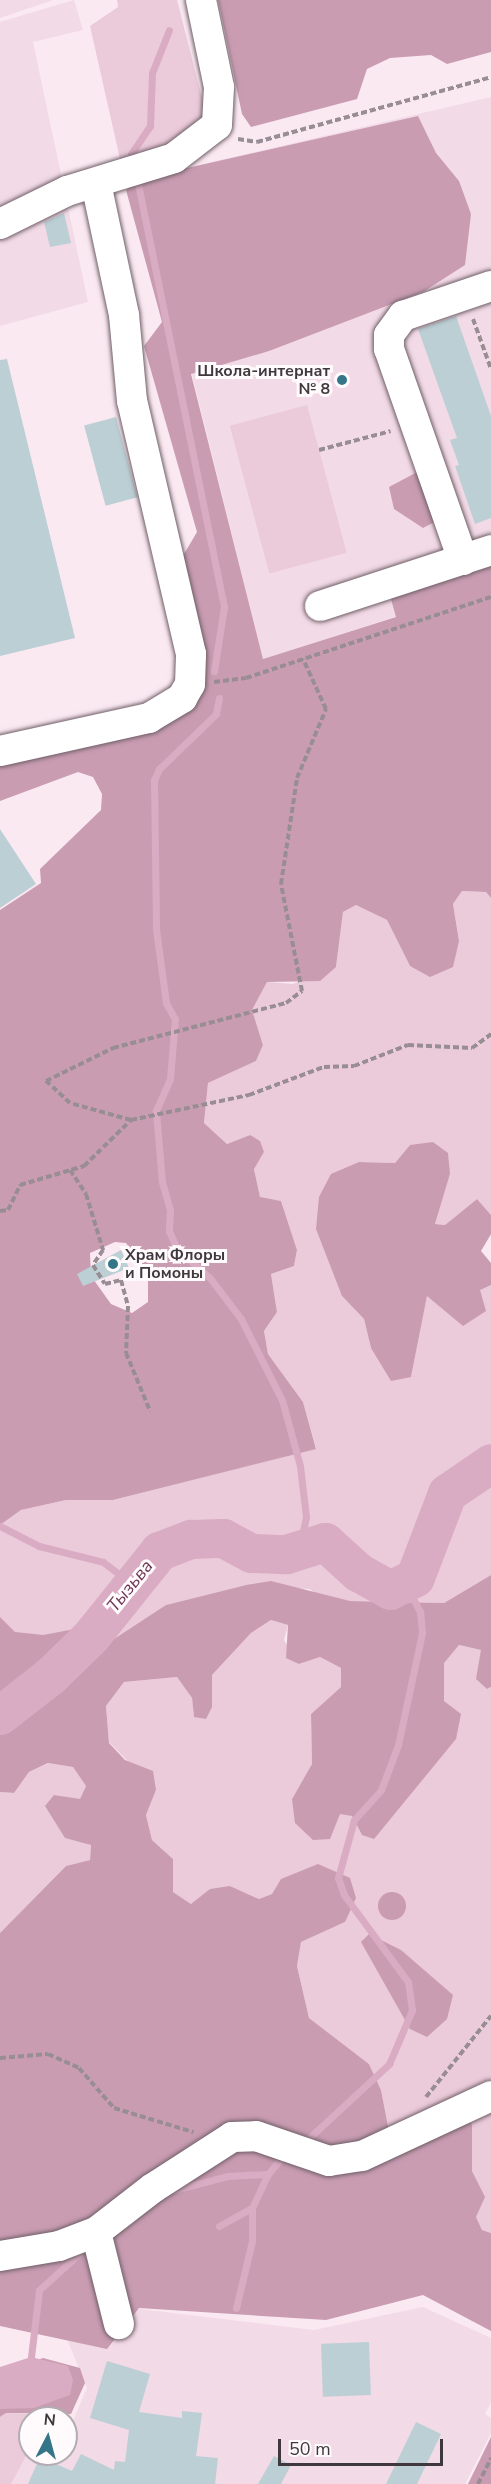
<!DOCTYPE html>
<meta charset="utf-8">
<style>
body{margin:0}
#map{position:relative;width:491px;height:2484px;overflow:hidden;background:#fbe9f2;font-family:"Nunito Sans",sans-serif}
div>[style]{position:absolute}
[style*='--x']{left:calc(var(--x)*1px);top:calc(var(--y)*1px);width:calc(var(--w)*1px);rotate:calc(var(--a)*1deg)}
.built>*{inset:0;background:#f2dae6}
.green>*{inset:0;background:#ebcada;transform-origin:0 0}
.forest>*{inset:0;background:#c99cb2}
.round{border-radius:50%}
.water>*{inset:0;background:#daacc3}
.stream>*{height:7px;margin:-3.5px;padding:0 3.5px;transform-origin:3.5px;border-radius:3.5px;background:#daacc3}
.river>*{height:39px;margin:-19.5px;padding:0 19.5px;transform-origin:19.5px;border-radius:19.5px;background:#daacc3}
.building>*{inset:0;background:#bbcfd5;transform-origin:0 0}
.path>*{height:4px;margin-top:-2px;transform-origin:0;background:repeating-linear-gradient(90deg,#998d94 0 6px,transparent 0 9px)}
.roads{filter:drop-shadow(0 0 2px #6f5f67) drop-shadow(0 0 2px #6f5f67)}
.minor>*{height:30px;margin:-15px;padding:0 15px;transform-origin:15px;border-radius:15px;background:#fff}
.dots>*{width:16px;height:16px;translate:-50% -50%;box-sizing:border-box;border:3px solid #fffbfd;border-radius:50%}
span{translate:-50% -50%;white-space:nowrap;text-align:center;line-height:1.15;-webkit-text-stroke:6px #fffbfd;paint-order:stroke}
.poi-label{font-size:16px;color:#3f383c;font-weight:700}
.right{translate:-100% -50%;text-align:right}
.left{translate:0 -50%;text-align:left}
.water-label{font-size:18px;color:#6c3353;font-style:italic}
.north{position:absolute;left:18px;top:2406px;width:60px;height:60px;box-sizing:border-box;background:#fffbfd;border:2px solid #b2adb0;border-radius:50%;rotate:6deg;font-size:16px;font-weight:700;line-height:24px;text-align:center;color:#3f383c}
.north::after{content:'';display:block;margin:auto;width:21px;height:27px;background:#347588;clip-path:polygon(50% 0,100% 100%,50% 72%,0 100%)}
.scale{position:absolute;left:278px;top:2439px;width:165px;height:27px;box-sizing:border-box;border:3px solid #3f383c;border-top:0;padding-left:8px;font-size:18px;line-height:21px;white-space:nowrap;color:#3f383c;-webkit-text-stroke:4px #fffbfd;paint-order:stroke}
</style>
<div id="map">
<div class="built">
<div style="clip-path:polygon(0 0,53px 0,0 18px)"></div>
<div style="clip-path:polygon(74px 0,83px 30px,33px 42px,88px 302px,0 326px,0 22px)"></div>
<div style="clip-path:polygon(491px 97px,491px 586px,263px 659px,143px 178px)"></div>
<div style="clip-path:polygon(423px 2307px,491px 2338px,491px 2402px,485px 2414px,491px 2418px,491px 2433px,465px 2484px,11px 2484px,30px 2449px,30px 2454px,66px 2454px,66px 2421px,72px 2423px,87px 2388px,64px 2332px,132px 2308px,314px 2330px)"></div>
</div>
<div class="green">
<div style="clip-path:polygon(117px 0,177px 0,208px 121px,200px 136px,120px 159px,90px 26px,118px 7px)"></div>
<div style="left:307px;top:405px;width:153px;height:80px;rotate:75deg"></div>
<div style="clip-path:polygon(462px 891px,486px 892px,491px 898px,491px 1215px,477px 1199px,445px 1225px,435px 1224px,450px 1174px,410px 1145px,395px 1163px,359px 1162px,342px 1296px,364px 1319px,371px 1348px,411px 1377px,427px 1295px,491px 1285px,491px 1575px,444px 1603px,350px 1601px,326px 1599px,309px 1589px,246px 1585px,166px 1605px,0 1734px,0 1525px,21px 1510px,66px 1500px,113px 1500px,316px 1448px,303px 1402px,268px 1354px,264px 1331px,277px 1312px,271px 1274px,294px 1266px,297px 1250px,281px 1201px,260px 1198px,254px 1168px,264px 1152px,250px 1135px,227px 1144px,204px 1123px,208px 1083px,256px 1061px,263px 1045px,252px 1010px,267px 982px,293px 984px,336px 967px,343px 912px,356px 905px,387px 920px,410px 966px,459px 941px,453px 904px)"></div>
<div style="clip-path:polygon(271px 1620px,288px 1625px,284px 1640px,299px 1664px,320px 1657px,341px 1668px,341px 1687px,311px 1714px,312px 1764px,292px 1799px,352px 1816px,362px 1835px,444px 1701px,444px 1662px,459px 1645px,481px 1650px,487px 1689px,491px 1687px,491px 2233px,482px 2230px,476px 2217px,484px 2197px,472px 2171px,472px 2125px,389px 2130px,381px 2090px,369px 2064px,309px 2018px,297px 1966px,301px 1942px,345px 1922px,282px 1879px,272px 1894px,259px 1899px,230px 1886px,191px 1904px,173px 1892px,173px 1859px,152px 1840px,146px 1815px,156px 1790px,109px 1742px,106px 1706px,124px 1682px,177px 1677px,192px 1698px,194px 1717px,212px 1707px,212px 1675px,251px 1633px)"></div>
<div style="clip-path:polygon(49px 1763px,73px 1767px,86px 1786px,80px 1800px,54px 1795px,65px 1838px,91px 1844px,90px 1860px,66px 1866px,0 1933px,0 1792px,14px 1793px,29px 1772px)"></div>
<div style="clip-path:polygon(6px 2413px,48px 2415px,30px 2418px,30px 2449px,11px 2484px,0 2484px,0 2417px)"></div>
</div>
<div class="forest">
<div style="clip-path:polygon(218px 0,491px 0,491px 52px,447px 64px,431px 55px,390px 58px,367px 69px,357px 99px,251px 127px,242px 114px)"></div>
<div style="clip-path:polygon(evenodd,418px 116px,436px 153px,459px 181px,471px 214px,465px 265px,423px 292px,269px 351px,191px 374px,263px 659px,396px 617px,389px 592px,491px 557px,491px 898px,486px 892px,462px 891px,453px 904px,459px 941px,453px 967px,430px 977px,410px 966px,387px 920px,356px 905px,343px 912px,336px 967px,320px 981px,267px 982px,252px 1010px,263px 1045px,256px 1061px,208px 1083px,204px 1123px,227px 1144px,250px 1135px,260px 1141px,264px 1152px,254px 1169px,260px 1197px,281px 1201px,297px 1250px,294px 1266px,271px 1274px,277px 1312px,264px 1331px,268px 1354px,303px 1402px,316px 1449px,113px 1500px,66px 1500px,21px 1510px,0 1525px,0 910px,41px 883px,40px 869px,101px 810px,102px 794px,93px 777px,78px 772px,0 801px,0 758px,200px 692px,181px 587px,184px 554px,197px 532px,144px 346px,162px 322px,126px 190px,143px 178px,418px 116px,115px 1242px,126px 1243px,148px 1272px,148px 1302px,132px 1313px,111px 1304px,91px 1276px,90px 1253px,115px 1242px)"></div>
<div style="clip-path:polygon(421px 470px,442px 518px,423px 528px,394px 509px,389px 487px)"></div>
<div style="clip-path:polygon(433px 1142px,448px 1153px,450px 1174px,435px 1224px,445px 1225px,477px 1199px,491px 1215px,491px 1234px,481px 1251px,491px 1263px,491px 1285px,480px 1290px,486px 1311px,463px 1326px,427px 1296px,411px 1377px,391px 1381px,371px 1348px,364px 1319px,342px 1296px,316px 1229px,319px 1197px,331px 1174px,359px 1162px,395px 1163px,410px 1145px)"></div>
<div style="clip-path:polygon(491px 1575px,491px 1687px,487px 1689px,476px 1679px,481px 1650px,459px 1645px,444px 1663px,444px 1701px,461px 1714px,456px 1739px,374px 1839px,362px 1835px,352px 1816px,340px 1814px,330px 1839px,313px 1840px,295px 1823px,292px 1799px,312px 1764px,311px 1714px,341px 1687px,341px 1668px,320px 1657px,299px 1664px,286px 1658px,288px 1625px,271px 1620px,251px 1633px,212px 1675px,212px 1707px,206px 1719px,194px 1717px,192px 1698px,177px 1677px,124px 1682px,106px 1706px,109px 1743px,125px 1760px,153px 1771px,156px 1790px,146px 1815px,152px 1840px,173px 1859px,173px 1892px,191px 1904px,210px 1889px,230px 1886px,259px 1899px,272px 1894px,281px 1879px,318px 1864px,350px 1878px,356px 1898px,345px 1922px,301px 1942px,297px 1966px,309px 2018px,369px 2064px,381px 2090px,389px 2131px,464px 2111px,472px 2125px,472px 2171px,485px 2197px,476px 2217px,482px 2230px,491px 2233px,491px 2331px,423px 2295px,326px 2320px,139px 2308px,107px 2349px,0 2326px,0 1933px,66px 1866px,90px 1860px,91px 1845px,65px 1838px,45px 1806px,54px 1795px,80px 1799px,86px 1786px,73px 1767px,48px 1763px,29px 1772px,14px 1793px,0 1792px,0 1617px,15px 1632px,43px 1635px,75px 1629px,105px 1645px,166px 1605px,246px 1585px,271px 1581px,350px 1601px,444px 1603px)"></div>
<div class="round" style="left:378px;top:1892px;width:28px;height:28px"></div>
<div style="clip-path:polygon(369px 1934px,401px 1950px,453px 1995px,447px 2019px,427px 2037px,410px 2029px,361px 1942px)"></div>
<div style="clip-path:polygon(43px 2358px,80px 2368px,85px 2383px,71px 2414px,6px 2413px,0 2417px,0 2375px)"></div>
<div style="clip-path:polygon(491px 2435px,491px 2484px,468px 2484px,491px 2437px)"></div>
</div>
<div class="water">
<div style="clip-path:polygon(31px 2357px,68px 2366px,73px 2380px,70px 2395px,34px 2408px,0 2409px,0 2367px)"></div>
</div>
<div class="stream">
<div style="--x:131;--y:154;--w:34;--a:-56"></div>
<div style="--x:150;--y:126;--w:53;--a:-87.8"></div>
<div style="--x:152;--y:73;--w:46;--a:-68.4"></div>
<div style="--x:138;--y:184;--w:432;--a:78.5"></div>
<div style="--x:224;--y:607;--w:65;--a:98.9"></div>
<div style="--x:219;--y:698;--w:16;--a:101"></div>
<div style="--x:216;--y:714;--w:79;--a:136"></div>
<div style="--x:159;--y:769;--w:12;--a:114"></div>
<div style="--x:154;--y:780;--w:149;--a:89.2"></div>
<div style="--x:156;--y:929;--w:75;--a:82.3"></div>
<div style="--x:166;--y:1003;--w:18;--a:61"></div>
<div style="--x:175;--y:1019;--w:60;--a:94.8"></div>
<div style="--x:170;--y:1079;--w:35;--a:114"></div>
<div style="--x:156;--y:1111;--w:71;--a:85.2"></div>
<div style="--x:162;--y:1182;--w:29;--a:74"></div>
<div style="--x:170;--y:1210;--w:21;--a:93"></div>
<div style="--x:169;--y:1231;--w:20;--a:66"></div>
<div style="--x:177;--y:1249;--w:44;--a:41.3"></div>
<div style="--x:210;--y:1278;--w:51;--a:52.9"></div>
<div style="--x:241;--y:1319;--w:91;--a:63.2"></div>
<div style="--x:282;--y:1400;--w:68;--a:74.7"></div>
<div style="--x:300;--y:1466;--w:51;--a:83.3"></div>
<div style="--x:306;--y:1517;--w:33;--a:102"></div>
<div style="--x:0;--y:1526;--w:44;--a:27.1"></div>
<div style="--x:39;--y:1546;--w:66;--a:14"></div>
<div style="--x:103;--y:1562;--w:34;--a:37"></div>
<div style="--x:310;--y:2137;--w:108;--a:-42.7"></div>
<div style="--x:389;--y:2064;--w:59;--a:-66.9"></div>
<div style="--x:412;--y:2010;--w:28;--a:-98"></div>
<div style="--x:408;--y:1982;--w:108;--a:-126.3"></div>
<div style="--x:344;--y:1895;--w:18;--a:-109"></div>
<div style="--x:338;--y:1878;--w:60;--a:-74.6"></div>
<div style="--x:354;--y:1820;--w:40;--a:-48"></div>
<div style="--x:381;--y:1790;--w:48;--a:-69.3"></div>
<div style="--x:398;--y:1745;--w:115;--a:-77.9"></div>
<div style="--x:422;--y:1633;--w:21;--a:-95"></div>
<div style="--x:420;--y:1612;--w:30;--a:-117"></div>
<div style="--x:174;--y:2190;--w:56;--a:-14.5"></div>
<div style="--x:228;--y:2176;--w:40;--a:-2.9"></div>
<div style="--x:219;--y:2226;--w:38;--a:-29"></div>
<div style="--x:236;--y:2308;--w:69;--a:-76.6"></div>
<div style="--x:252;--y:2241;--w:33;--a:-90"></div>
<div style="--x:252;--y:2208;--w:38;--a:-65"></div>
<div style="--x:268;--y:2174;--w:26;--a:-50"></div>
<div style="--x:31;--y:2357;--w:67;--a:-83.2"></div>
<div style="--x:39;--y:2290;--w:58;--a:-42.2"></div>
</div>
<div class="river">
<div style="--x:0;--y:1715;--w:63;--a:-38"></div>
<div style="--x:50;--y:1676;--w:57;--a:-44.3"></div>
<div style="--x:91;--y:1636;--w:109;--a:-51.3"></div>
<div style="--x:159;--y:1551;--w:34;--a:-21"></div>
<div style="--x:191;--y:1539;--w:32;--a:-2"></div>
<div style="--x:223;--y:1538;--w:32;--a:28"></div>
<div style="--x:251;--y:1553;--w:35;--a:2"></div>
<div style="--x:286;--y:1554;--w:41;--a:-17.1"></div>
<div style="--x:325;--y:1542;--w:45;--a:42.3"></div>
<div style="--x:358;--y:1572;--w:37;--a:29"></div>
<div style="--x:390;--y:1590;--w:28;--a:-27"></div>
<div style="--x:415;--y:1577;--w:90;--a:-69.1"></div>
<div style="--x:447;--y:1493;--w:53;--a:-34.3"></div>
</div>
<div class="building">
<div style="clip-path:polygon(64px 213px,71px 243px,50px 247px,44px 222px)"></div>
<div style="clip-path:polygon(456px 316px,491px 416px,491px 518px,475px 524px,455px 466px,459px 465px,450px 440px,457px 438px,418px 329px)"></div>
<div style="clip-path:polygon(7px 359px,75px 638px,0 656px,0 360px)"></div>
<div style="left:116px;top:417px;width:83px;height:33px;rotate:75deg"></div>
<div style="clip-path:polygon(0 829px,36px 884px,0 908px)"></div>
<div style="clip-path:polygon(121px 1250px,129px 1268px,83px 1286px,77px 1274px)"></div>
<div style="left:369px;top:2342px;width:53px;height:48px;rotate:88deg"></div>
<div style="clip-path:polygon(107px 2361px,150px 2374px,139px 2412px,182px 2418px,182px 2411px,202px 2413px,196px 2456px,218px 2458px,215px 2484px,28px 2484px,40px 2457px,72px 2471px,81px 2454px,114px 2470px,115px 2461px,125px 2462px,129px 2430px,90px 2418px)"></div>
<div style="clip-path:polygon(416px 2422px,441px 2434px,417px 2484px,386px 2484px)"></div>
<div style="clip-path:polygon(274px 2456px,291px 2465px,281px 2484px,258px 2484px)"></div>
</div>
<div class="path">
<div style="--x:238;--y:139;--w:19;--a:9"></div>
<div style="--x:257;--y:142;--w:243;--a:-15.5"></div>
<div style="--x:473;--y:319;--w:53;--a:70.2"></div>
<div style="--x:319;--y:450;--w:74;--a:-14.8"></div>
<div style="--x:214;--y:682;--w:32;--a:-7"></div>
<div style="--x:246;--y:678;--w:258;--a:-18.3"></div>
<div style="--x:131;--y:1120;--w:63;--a:-164.4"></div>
<div style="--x:70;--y:1103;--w:33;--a:-137"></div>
<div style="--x:46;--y:1081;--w:75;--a:-26.2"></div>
<div style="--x:113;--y:1048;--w:179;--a:-14.6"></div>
<div style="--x:286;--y:1003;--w:20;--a:-37"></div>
<div style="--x:302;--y:991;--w:109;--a:-101.1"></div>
<div style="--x:281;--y:884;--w:107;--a:-81.4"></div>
<div style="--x:297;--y:778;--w:75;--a:-67.2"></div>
<div style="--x:326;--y:709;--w:55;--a:-114.7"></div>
<div style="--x:70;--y:1170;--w:29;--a:56"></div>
<div style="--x:86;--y:1194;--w:59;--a:73.1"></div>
<div style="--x:103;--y:1250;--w:18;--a:124"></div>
<div style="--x:93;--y:1265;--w:22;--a:58"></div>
<div style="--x:105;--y:1284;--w:16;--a:-14"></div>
<div style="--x:121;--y:1280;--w:27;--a:75"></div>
<div style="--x:128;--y:1306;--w:47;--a:92.4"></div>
<div style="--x:126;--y:1353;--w:63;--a:67.5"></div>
<div style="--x:0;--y:1211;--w:8;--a:-7"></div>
<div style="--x:8;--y:1210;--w:28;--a:-64"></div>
<div style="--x:20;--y:1185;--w:67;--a:-16.5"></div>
<div style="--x:84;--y:1166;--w:66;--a:-44.4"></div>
<div style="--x:131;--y:1120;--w:121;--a:-12"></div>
<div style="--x:249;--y:1095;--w:80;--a:-20.5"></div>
<div style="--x:324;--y:1067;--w:30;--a:-2"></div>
<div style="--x:354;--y:1066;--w:58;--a:-21.3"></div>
<div style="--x:408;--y:1045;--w:64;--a:2.7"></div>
<div style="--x:472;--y:1048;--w:24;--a:-36"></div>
<div style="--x:0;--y:2058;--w:48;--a:-4.8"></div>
<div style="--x:48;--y:2054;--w:34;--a:24"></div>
<div style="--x:79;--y:2068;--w:53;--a:48.8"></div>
<div style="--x:114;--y:2108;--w:83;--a:16.9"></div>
<div style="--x:426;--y:2097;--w:104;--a:-51.3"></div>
<div style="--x:478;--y:2484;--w:29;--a:-63"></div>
</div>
<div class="roads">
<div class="minor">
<div style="--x:0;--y:224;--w:75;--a:-26.2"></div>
<div style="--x:67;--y:191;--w:112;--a:-17.1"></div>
<div style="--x:174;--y:158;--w:54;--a:-37.5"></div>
<div style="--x:217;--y:125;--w:38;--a:-87"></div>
<div style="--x:219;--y:87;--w:89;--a:-101.7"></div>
<div style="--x:463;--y:560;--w:224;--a:-109.3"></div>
<div style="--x:389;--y:349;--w:14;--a:-90"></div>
<div style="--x:389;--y:335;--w:24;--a:-54"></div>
<div style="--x:403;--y:316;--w:93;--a:-18.8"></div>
<div style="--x:320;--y:606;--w:180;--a:-18.1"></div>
<div style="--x:0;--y:751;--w:153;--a:-12.5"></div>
<div style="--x:149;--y:718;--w:39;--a:-31"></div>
<div style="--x:182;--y:698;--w:16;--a:-60"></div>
<div style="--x:190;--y:684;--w:30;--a:-88"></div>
<div style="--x:191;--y:654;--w:260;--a:-103.1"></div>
<div style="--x:132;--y:401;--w:86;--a:-95.3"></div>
<div style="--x:124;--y:315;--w:135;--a:-102"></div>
<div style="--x:96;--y:2232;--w:95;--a:76"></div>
<div style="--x:0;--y:2256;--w:60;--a:-9.6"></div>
<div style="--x:59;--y:2246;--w:40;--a:-21"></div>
<div style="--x:96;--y:2232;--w:72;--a:-37.7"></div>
<div style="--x:153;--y:2188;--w:94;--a:-32.8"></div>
<div style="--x:232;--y:2137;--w:24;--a:-2"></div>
<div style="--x:256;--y:2136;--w:77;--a:18.9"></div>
<div style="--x:329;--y:2161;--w:33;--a:-9"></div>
<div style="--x:362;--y:2156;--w:142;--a:-24.9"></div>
</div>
</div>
<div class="dots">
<div style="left:342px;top:380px;background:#347588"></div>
<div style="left:113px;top:1264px;background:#347588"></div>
</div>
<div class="poi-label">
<span class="right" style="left:330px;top:380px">Школа-интернат<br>№ 8</span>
<span class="left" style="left:125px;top:1264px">Храм Флоры<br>и Помоны</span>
</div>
<div class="water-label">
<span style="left:130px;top:1586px;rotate:-51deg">Тызьва</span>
</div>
<div class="north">N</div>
<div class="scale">50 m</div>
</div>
